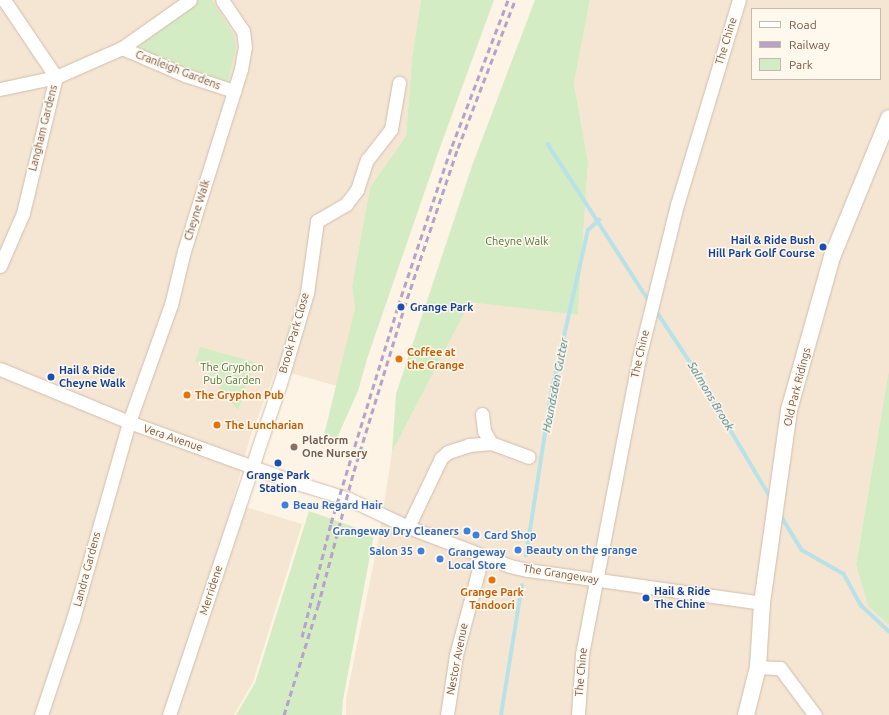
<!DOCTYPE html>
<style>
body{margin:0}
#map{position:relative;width:889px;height:715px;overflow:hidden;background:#fdf4e5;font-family:Ubuntu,sans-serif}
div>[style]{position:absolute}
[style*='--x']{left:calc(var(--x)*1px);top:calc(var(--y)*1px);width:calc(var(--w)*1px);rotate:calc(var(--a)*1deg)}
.residential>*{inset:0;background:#f5e6d3}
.green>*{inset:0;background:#d4ecc3}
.stream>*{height:3.5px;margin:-1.75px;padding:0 1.75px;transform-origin:1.75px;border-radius:1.75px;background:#b8e2e8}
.roads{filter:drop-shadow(0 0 1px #d2bdad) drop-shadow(0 0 1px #d2bdad)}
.minor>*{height:13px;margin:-6.5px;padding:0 6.5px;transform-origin:6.5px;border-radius:6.5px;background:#fff}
.tertiary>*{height:16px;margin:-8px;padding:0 8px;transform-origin:8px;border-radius:8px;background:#fff}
.rail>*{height:3px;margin-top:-1.5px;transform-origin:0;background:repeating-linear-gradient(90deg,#b6a3c8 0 6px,transparent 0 10px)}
.dots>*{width:11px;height:11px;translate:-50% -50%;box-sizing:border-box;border:2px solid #fff8ed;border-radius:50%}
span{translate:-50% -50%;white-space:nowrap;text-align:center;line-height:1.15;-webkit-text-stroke:3px #fff8ed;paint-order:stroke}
.street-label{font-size:11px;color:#785949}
.park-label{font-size:11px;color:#4f793d}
.transit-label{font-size:11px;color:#164399;font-weight:700}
.right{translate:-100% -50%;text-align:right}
.left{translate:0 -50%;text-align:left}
.food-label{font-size:11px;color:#c56008;font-weight:700}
.education-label{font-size:11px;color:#785e54;font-weight:700}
.shop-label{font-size:11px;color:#366cbe;font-weight:700}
.water-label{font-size:12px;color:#3e7a85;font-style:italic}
.legend{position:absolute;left:751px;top:8px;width:130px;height:72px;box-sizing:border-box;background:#fff8ed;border:1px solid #c9b8ab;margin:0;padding:5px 7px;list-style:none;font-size:12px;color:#785949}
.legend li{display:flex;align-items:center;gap:8px;height:20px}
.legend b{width:20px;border:1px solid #c9b8ab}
</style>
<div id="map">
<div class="residential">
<div style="clip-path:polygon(0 0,421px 0,412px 58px,406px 136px,370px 187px,352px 286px,355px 308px,337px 386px,276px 369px,250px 438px,232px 503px,302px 524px,253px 682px,234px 715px,0 715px)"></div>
<div style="clip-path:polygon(evenodd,590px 0,889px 0,889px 369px,856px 565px,868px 606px,889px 625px,889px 715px,346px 715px,346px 699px,379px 537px,392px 452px,470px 301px,578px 315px,588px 162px,574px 83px,590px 0,752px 9px,880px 9px,880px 79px,752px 79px,752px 9px)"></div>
</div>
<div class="green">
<div style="clip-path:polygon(198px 0,212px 0,234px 35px,236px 48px,228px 82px,147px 53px,140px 46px,140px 38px)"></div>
<div style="clip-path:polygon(421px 0,494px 0,438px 153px,368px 356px,358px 391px,337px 438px,324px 435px,355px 308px,352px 286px,370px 187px,406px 136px,412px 58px)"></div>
<div style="clip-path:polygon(535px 0,590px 0,574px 83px,588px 162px,578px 315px,470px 302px,392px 452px,396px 394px,473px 163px)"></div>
<div style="clip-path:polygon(200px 347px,255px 362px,238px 410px,200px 363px,195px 362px)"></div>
<div style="clip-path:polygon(889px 369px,889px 625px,868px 606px,856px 565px)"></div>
<div style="clip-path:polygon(309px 511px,374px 534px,343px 700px,342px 715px,236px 715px,255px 683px)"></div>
</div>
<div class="stream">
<div style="--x:548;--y:144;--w:187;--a:57.2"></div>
<div style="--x:655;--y:309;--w:67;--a:56.5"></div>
<div style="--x:692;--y:365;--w:155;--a:59.3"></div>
<div style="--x:780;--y:514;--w:42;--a:58.6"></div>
<div style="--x:802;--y:550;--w:48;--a:29.7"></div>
<div style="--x:844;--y:574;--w:37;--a:61"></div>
<div style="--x:862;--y:606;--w:37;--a:43"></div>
<div style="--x:526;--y:556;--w:164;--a:-81.2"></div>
<div style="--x:551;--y:394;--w:168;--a:-77.3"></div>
<div style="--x:588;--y:230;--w:15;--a:-42"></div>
<div style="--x:501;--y:715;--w:131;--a:-80.8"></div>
</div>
<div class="roads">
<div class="minor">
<div style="--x:122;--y:48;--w:69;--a:23.2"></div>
<div style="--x:185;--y:75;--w:52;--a:18.1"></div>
<div style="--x:0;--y:89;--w:57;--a:-12.1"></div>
<div style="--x:56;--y:77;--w:72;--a:-23.7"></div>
<div style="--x:122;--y:48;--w:83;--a:-35.2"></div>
<div style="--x:0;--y:266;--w:58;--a:-66.5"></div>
<div style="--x:23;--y:213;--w:140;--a:-76.4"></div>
<div style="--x:56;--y:77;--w:93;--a:-124"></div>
<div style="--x:0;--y:369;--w:139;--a:22.3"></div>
<div style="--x:129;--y:422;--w:176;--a:20"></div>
<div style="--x:294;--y:482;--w:58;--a:17.2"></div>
<div style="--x:349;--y:499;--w:65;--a:25.4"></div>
<div style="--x:408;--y:527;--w:109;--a:20.9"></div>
<div style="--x:510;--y:566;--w:18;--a:13"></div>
<div style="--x:528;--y:570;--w:236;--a:8"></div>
<div style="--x:482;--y:414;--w:17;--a:83"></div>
<div style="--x:484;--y:431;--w:14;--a:60"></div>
<div style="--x:408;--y:527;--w:76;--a:-64.4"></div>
<div style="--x:441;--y:458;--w:9;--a:-41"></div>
<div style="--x:448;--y:452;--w:22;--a:-18"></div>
<div style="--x:469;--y:445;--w:22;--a:-5"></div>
<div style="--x:491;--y:443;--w:40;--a:20.2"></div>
<div style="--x:758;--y:667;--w:22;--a:3"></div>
<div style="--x:780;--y:668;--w:59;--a:53.3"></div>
<div style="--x:41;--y:715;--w:101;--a:-71.6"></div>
<div style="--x:73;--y:619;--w:205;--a:-74.1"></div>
<div style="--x:129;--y:422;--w:124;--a:-70.3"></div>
<div style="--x:171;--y:305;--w:56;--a:-76.5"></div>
<div style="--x:184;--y:251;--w:191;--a:-72.6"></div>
<div style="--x:241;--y:69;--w:22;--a:-80"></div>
<div style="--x:245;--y:47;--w:16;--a:-97"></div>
<div style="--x:243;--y:31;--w:37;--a:-124"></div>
<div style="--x:169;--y:715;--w:349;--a:-71.5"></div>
<div style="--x:280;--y:384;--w:95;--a:-73.5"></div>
<div style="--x:307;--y:293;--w:73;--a:-82.1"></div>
<div style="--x:317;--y:221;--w:34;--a:-30"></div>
<div style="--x:346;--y:204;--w:18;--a:-52"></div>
<div style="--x:357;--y:190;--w:32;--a:-72"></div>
<div style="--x:367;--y:160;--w:39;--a:-52"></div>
<div style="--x:391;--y:129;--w:47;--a:-80.1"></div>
<div style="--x:447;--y:715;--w:61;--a:-81.5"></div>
<div style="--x:456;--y:655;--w:101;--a:-75.1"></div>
<div style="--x:578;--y:715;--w:61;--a:-86.2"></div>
<div style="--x:582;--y:654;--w:301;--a:-79.1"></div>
<div style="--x:639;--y:358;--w:158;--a:-76.1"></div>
<div style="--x:677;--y:205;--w:214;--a:-73.2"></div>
</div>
<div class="tertiary">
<div style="--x:746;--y:715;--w:49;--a:-76"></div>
<div style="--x:758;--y:667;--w:64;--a:-86.4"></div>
<div style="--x:762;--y:603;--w:195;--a:-82"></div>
<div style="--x:789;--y:410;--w:159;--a:-74.3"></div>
<div style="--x:832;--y:257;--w:150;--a:-67.7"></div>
</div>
</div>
<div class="rail">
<div style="--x:302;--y:637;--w:118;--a:-75.7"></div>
<div style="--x:331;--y:523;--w:227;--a:-72.8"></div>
<div style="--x:398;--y:306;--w:169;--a:-71.4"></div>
<div style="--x:452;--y:146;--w:156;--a:-69"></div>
<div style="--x:284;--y:715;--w:114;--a:-72.7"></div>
<div style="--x:318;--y:606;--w:140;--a:-75.1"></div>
<div style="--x:354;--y:471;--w:170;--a:-72.9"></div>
<div style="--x:404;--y:308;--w:169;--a:-71.4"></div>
<div style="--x:458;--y:148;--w:159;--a:-68.9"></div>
</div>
<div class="dots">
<div style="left:823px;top:247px;background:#1a4fb4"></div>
<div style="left:401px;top:307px;background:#1a4fb4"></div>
<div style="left:399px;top:359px;background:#e8710a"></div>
<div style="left:51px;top:377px;background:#1a4fb4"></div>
<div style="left:187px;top:395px;background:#e8710a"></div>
<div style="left:217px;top:425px;background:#e8710a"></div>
<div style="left:294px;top:447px;background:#8d6e63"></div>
<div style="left:278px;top:463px;background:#1a4fb4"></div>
<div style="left:285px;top:505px;background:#3f7fe0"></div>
<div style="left:467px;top:531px;background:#3f7fe0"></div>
<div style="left:476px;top:535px;background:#3f7fe0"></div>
<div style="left:518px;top:550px;background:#3f7fe0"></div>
<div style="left:421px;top:551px;background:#3f7fe0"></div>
<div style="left:440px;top:559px;background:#3f7fe0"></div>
<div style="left:492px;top:580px;background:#e8710a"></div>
<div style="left:646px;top:598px;background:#1a4fb4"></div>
</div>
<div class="street-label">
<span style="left:726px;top:41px;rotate:-73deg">The Chine</span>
<span style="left:178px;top:70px;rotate:21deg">Cranleigh Gardens</span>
<span style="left:43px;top:128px;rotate:-76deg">Langham Gardens</span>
<span style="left:197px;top:210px;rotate:-73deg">Cheyne Walk</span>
<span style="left:294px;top:333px;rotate:-74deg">Brook Park Close</span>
<span style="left:640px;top:354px;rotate:-77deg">The Chine</span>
<span style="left:797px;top:387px;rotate:-76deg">Old Park Ridings</span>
<span style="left:173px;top:438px;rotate:19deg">Vera Avenue</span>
<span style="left:87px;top:569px;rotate:-75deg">Landra Gardens</span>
<span style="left:561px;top:574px;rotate:9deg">The Grangeway</span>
<span style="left:211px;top:590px;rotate:-72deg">Merridene</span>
<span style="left:457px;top:659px;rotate:-79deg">Nestor Avenue</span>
<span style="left:581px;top:672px;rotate:-85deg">The Chine</span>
</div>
<div class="park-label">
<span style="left:517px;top:241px">Cheyne Walk</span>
<span style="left:232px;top:374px">The Gryphon<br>Pub Garden</span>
</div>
<div class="transit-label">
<span class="right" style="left:815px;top:247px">Hail &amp; Ride Bush<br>Hill Park Golf Course</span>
<span class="left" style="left:410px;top:307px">Grange Park</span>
<span class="left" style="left:59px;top:377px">Hail &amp; Ride<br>Cheyne Walk</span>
<span style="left:278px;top:482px">Grange Park<br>Station</span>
<span class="left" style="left:654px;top:598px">Hail &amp; Ride<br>The Chine</span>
</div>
<div class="food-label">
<span class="left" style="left:407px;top:359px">Coffee at<br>the Grange</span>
<span class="left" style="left:195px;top:395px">The Gryphon Pub</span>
<span class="left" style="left:225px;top:425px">The Luncharian</span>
<span style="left:492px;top:599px">Grange Park<br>Tandoori</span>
</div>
<div class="education-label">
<span class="left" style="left:302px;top:447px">Platform<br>One Nursery</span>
</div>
<div class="shop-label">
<span class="left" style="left:293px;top:505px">Beau Regard Hair</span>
<span class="right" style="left:459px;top:531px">Grangeway Dry Cleaners</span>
<span class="left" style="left:484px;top:535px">Card Shop</span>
<span class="left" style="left:526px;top:550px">Beauty on the grange</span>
<span class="right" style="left:413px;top:551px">Salon 35</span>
<span class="left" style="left:448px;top:559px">Grangeway<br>Local Store</span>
</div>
<div class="water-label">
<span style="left:555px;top:385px;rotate:-79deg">Houndsden Gutter</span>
<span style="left:711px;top:396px;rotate:59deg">Salmons Brook</span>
</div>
<ul class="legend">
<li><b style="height:5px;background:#fff"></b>Road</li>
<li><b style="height:5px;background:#b6a3c8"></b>Railway</li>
<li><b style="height:11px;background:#d4ecc3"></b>Park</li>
</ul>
</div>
